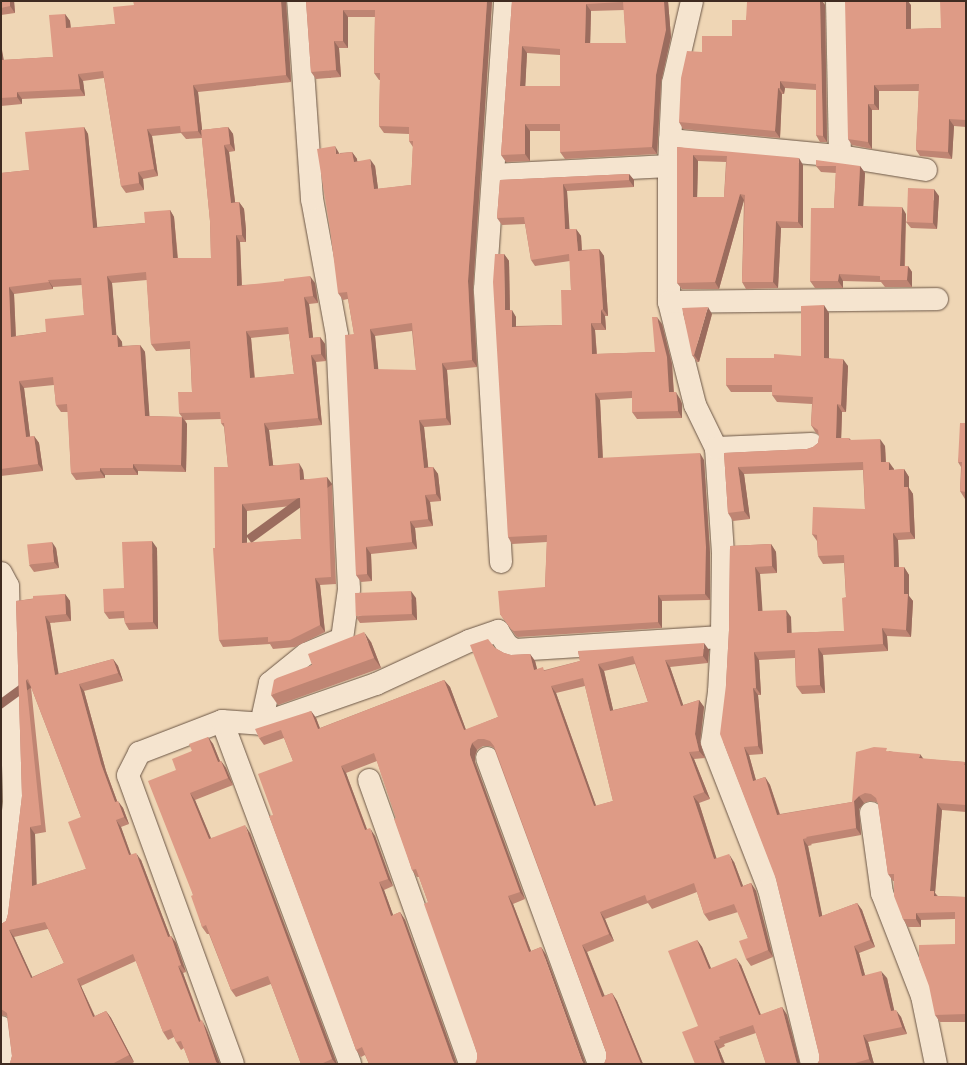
<!DOCTYPE html>
<style>
body{margin:0}
#map{position:relative;width:967px;height:1065px;overflow:hidden;background:#efd6b5;font-family:"Sorts Mill Goudy",serif}
div>[style]{position:absolute}
[style*='--x']{left:calc(var(--x)*1px);top:calc(var(--y)*1px);width:calc(var(--w)*1px);rotate:calc(var(--a)*1deg)}
.roads{filter:drop-shadow(0 0 1px #6b5646) drop-shadow(0 0 1px #6b5646)}
.minor>*{height:22px;margin:-11px;padding:0 11px;transform-origin:11px;border-radius:11px;background:#f5e4cf}
.wall>*{inset:0;background:#bf8573}
.shaded-wall>*{inset:0;background:#9b6c5e;transform-origin:0 0}
.building>*{inset:0;background:#de9b86;transform-origin:0 0}
span{translate:-50% -50%;white-space:nowrap;text-align:center;line-height:1.15;-webkit-text-stroke:4px #f5e4cf;paint-order:stroke}
.frame{position:absolute;inset:0;border:2px solid #3f2b21;pointer-events:none}
</style>
<div id="map">
<div class="roads">
<div class="minor">
<div style="--x:692;--y:1;--w:84;--a:103"></div>
<div style="--x:673;--y:83;--w:83;--a:92.8"></div>
<div style="--x:669;--y:166;--w:136;--a:90"></div>
<div style="--x:669;--y:302;--w:106;--a:75.8"></div>
<div style="--x:695;--y:405;--w:48;--a:64"></div>
<div style="--x:716;--y:448;--w:105;--a:86.2"></div>
<div style="--x:723;--y:553;--w:84;--a:90.7"></div>
<div style="--x:722;--y:637;--w:55;--a:93.1"></div>
<div style="--x:719;--y:692;--w:51;--a:97.8"></div>
<div style="--x:712;--y:743;--w:157;--a:68.7"></div>
<div style="--x:769;--y:889;--w:180;--a:76.2"></div>
<div style="--x:837;--y:1;--w:155;--a:88.9"></div>
<div style="--x:670;--y:140;--w:171;--a:5.4"></div>
<div style="--x:840;--y:156;--w:87;--a:9.2"></div>
<div style="--x:493;--y:175;--w:176;--a:-2.9"></div>
<div style="--x:669;--y:302;--w:268;--a:-0.6"></div>
<div style="--x:716;--y:448;--w:96;--a:-2.4"></div>
<div style="--x:501;--y:562;--w:273;--a:-93.4"></div>
<div style="--x:485;--y:289;--w:289;--a:-86"></div>
<div style="--x:1;--y:573;--w:15;--a:62"></div>
<div style="--x:8;--y:586;--w:216;--a:88.4"></div>
<div style="--x:14;--y:802;--w:119;--a:96.3"></div>
<div style="--x:222;--y:721;--w:366;--a:69.5"></div>
<div style="--x:261;--y:724;--w:42;--a:-77.6"></div>
<div style="--x:270;--y:683;--w:46;--a:-38.9"></div>
<div style="--x:306;--y:654;--w:39;--a:-23"></div>
<div style="--x:342;--y:639;--w:50;--a:-82"></div>
<div style="--x:349;--y:589;--w:254;--a:-92.7"></div>
<div style="--x:337;--y:335;--w:138;--a:-100.4"></div>
<div style="--x:312;--y:199;--w:198;--a:-94"></div>
<div style="--x:487;--y:758;--w:326;--a:69.9"></div>
<div style="--x:369;--y:780;--w:301;--a:70.4"></div>
<div style="--x:871;--y:813;--w:81;--a:82.2"></div>
<div style="--x:882;--y:893;--w:110;--a:68.8"></div>
<div style="--x:922;--y:996;--w:69;--a:78.4"></div>
<div style="--x:1;--y:1027;--w:37;--a:85"></div>
<div style="--x:233;--y:1064;--w:307;--a:-110"></div>
<div style="--x:128;--y:775;--w:25;--a:-63"></div>
<div style="--x:139;--y:753;--w:89;--a:-21.1"></div>
<div style="--x:222;--y:721;--w:39;--a:4"></div>
<div style="--x:261;--y:724;--w:122;--a:-19.2"></div>
<div style="--x:376;--y:684;--w:102;--a:-24.8"></div>
<div style="--x:469;--y:641;--w:31;--a:-19"></div>
<div style="--x:498;--y:631;--w:17;--a:57"></div>
<div style="--x:507;--y:645;--w:9;--a:32"></div>
<div style="--x:515;--y:650;--w:207;--a:-3.6"></div>
</div>
</div>
<div class="wall">
<div style="clip-path:polygon(1px 1px,14px 1px,15px 13px,1px 15px)"></div>
<div style="clip-path:polygon(evenodd,306px 1px,492px 1px,473px 288px,477px 367px,447px 370px,451px 425px,424px 427px,428px 467px,433px 467px,438px 474px,441px 501px,430px 502px,433px 526px,415px 528px,417px 549px,371px 554px,372px 581px,361px 582px,356px 575px,354px 334px,348px 299px,343px 300px,338px 293px,340px 153px,352px 152px,357px 159px,357px 161px,375px 166px,378px 189px,411px 185px,413px 147px,409px 141px,409px 134px,384px 133px,379px 126px,380px 80px,379px 80px,374px 73px,375px 17px,348px 17px,348px 48px,339px 48px,341px 77px,316px 79px,311px 72px,306px 1px,412px 331px,416px 370px,378px 370px,375px 336px,412px 331px)"></div>
<div style="clip-path:polygon(evenodd,512px 1px,668px 1px,671px 37px,661px 82px,657px 154px,565px 159px,560px 152px,560px 131px,530px 131px,530px 161px,506px 162px,501px 155px,512px 1px,624px 10px,626px 43px,590px 43px,591px 11px,624px 10px,512px 1px,527px 53px,560px 55px,560px 86px,525px 86px,527px 53px)"></div>
<div style="clip-path:polygon(750px 1px,822px 1px,825px 5px,827px 142px,820px 142px,816px 135px,816px 90px,785px 88px,784px 94px,782px 94px,780px 138px,683px 129px,679px 122px,702px 52px,732px 36px,746px 20px)"></div>
<div style="clip-path:polygon(966px 1px,966px 127px,954px 126px,952px 159px,920px 156px,916px 150px,919px 91px,879px 91px,879px 110px,872px 110px,872px 149px,852px 145px,848px 139px,911px 5px,911px 29px,941px 28px)"></div>
<div style="clip-path:polygon(evenodd,286px 2px,291px 82px,198px 92px,202px 130px,228px 127px,233px 134px,235px 151px,229px 152px,235px 202px,239px 202px,244px 209px,246px 230px,246px 242px,240px 242px,242px 285px,315px 283px,318px 303px,309px 304px,313px 338px,320px 337px,325px 344px,326px 361px,316px 362px,322px 425px,269px 430px,273px 465px,303px 470px,304px 479px,332px 484px,336px 584px,320px 585px,325px 632px,295px 647px,273px 649px,270px 644px,223px 647px,219px 640px,215px 548px,228px 467px,224px 427px,221px 423px,221px 419px,185px 420px,187px 424px,186px 472px,138px 471px,138px 475px,105px 475px,105px 478px,76px 480px,71px 473px,68px 412px,61px 412px,56px 405px,54px 385px,24px 388px,30px 437px,34px 436px,39px 443px,43px 471px,1px 476px,1px 173px,29px 170px,84px 127px,88px 134px,97px 227px,145px 223px,170px 210px,174px 217px,178px 258px,211px 258px,210px 221px,202px 138px,186px 139px,181px 133px,152px 136px,158px 176px,143px 179px,144px 190px,126px 193px,121px 186px,104px 78px,83px 81px,85px 96px,22px 99px,22px 104px,1px 106px,1px 44px,3px 60px,53px 57px,65px 14px,70px 21px,71px 28px,115px 24px,286px 2px,147px 280px,151px 344px,156px 351px,190px 349px,192px 392px,179px 413px,182px 417px,149px 416px,145px 352px,140px 345px,122px 346px,122px 342px,117px 335px,116px 335px,112px 283px,147px 280px,286px 2px,82px 285px,84px 315px,46px 332px,16px 336px,14px 294px,53px 289px,53px 287px,82px 285px,286px 2px,289px 334px,294px 374px,255px 378px,251px 338px,289px 334px,286px 2px,300px 505px,301px 539px,247px 543px,247px 511px,300px 505px)"></div>
<div style="clip-path:polygon(evenodd,677px 147px,803px 165px,803px 228px,781px 228px,778px 288px,746px 289px,742px 282px,744px 200px,719px 289px,682px 289px,677px 283px,677px 147px,698px 161px,726px 162px,724px 197px,697px 197px,698px 161px)"></div>
<div style="clip-path:polygon(816px 166px,860px 166px,865px 173px,863px 206px,906px 214px,905px 266px,908px 266px,912px 272px,912px 287px,885px 287px,881px 282px,843px 281px,843px 288px,815px 288px,810px 281px,834px 208px,836px 173px,821px 172px)"></div>
<div style="clip-path:polygon(629px 174px,634px 180px,634px 187px,567px 191px,569px 229px,576px 229px,581px 236px,582px 250px,599px 249px,604px 256px,608px 316px,605px 316px,606px 330px,595px 330px,597px 354px,655px 352px,662px 324px,672px 364px,674px 392px,680px 399px,682px 404px,682px 418px,637px 419px,632px 412px,632px 398px,600px 400px,603px 458px,704px 460px,710px 553px,710px 600px,662px 601px,662px 628px,518px 637px,516px 636px,500px 614px,545px 587px,547px 542px,512px 544px,508px 537px,504px 254px,509px 261px,510px 310px,516px 317px,516px 326px,562px 325px,571px 290px,570px 261px,535px 266px,531px 260px,525px 224px,502px 225px,497px 218px,500px 180px)"></div>
<div style="clip-path:polygon(939px 196px,937px 229px,911px 228px,906px 222px)"></div>
<div style="clip-path:polygon(829px 313px,829px 358px,848px 366px,846px 412px,842px 412px,841px 438px,849px 438px,851px 440px,885px 446px,886px 462px,894px 469px,894px 470px,904px 469px,909px 477px,909px 488px,913px 494px,915px 539px,898px 540px,899px 567px,904px 567px,909px 575px,909px 596px,913px 601px,911px 637px,887px 636px,888px 651px,823px 655px,825px 693px,802px 694px,796px 686px,795px 658px,759px 660px,761px 695px,758px 695px,763px 754px,749px 755px,756px 780px,765px 777px,770px 785px,780px 814px,852px 802px,889px 751px,923px 759px,965px 762px,966px 764px,966px 812px,942px 810px,935px 893px,938px 896px,966px 897px,966px 1022px,940px 1022px,935px 1015px,955px 944px,955px 919px,921px 920px,921px 927px,908px 927px,903px 919px,894px 881px,893px 881px,888px 874px,878px 803px,876px 802px,870px 801px,864px 803px,859px 809px,861px 835px,811px 844px,812px 845px,808px 846px,822px 916px,857px 903px,862px 910px,875px 947px,859px 953px,865px 975px,887px 978px,894px 1011px,901px 1017px,907px 1034px,868px 1042px,874px 1064px,817px 1064px,819px 1061px,819px 1054px,776px 879px,726px 685px,729px 630px,730px 546px,771px 544px,776px 552px,777px 573px,760px 574px,762px 611px,791px 617px,791px 633px,844px 631px,846px 597px,844px 563px,823px 564px,818px 556px,817px 541px,812px 534px,865px 509px,863px 470px,744px 474px,750px 519px,733px 521px,728px 513px,724px 453px,807px 449px,813px 447px,818px 443px,819px 437px,819px 435px,816px 433px,811px 425px,812px 404px,777px 402px,772px 395px,772px 392px,731px 392px,726px 385px,774px 358px,801px 356px)"></div>
<div style="clip-path:polygon(712px 314px,699px 362px,697px 362px,692px 355px)"></div>
<div style="clip-path:polygon(966px 423px,966px 499px,965px 499px,960px 491px,961px 467px,958px 462px)"></div>
<div style="clip-path:polygon(56px 548px,59px 568px,34px 572px,29px 565px)"></div>
<div style="clip-path:polygon(157px 548px,158px 629px,129px 630px,125px 623px,124px 618px,109px 619px,104px 612px,124px 588px)"></div>
<div style="clip-path:polygon(evenodd,65px 594px,70px 601px,71px 621px,50px 623px,58px 674px,113px 659px,118px 666px,123px 681px,84px 691px,106px 771px,117px 801px,123px 808px,129px 824px,121px 827px,131px 855px,141px 860px,170px 936px,171px 936px,176px 943px,186px 972px,183px 973px,201px 1021px,206px 1028px,220px 1064px,190px 1064px,184px 1048px,181px 1050px,176px 1042px,174px 1037px,168px 1040px,163px 1032px,136px 961px,81px 986px,95px 1016px,106px 1011px,111px 1018px,134px 1062px,131px 1064px,9px 1064px,10px 1063px,12px 1056px,7px 1016px,6px 1016px,1px 1015px,1px 924px,6px 921px,8px 914px,22px 796px,16px 601px,65px 594px,31px 687px,81px 817px,86px 869px,36px 885px,35px 834px,46px 832px,31px 687px,65px 594px,48px 929px,64px 963px,32px 977px,14px 937px,48px 929px)"></div>
<div style="clip-path:polygon(416px 598px,417px 620px,360px 623px,356px 617px)"></div>
<div style="clip-path:polygon(371px 642px,381px 668px,278px 705px,271px 695px)"></div>
<div style="clip-path:polygon(evenodd,495px 648px,504px 653px,511px 655px,530px 654px,535px 661px,537px 669px,545px 670px,580px 661px,578px 651px,709px 650px,708px 663px,670px 667px,683px 705px,699px 700px,704px 707px,700px 742px,705px 758px,694px 759px,710px 799px,699px 803px,716px 858px,734px 862px,743px 886px,751px 883px,756px 891px,773px 957px,751px 966px,746px 959px,748px 938px,738px 912px,709px 921px,704px 914px,697px 892px,652px 909px,648px 903px,605px 919px,614px 941px,587px 952px,604px 996px,612px 993px,617px 1001px,643px 1064px,604px 1064px,606px 1059px,606px 1052px,494px 748px,490px 746px,483px 746px,477px 750px,475px 756px,475px 762px,525px 899px,513px 904px,531px 951px,541px 947px,546px 955px,477px 1059px,477px 1053px,428px 902px,419px 877px,417px 877px,412px 870px,396px 818px,377px 761px,346px 773px,367px 829px,375px 836px,393px 886px,384px 890px,393px 915px,400px 912px,405px 920px,457px 1064px,369px 1064px,365px 1055px,361px 1057px,356px 1050px,273px 815px,293px 761px,284px 738px,264px 745px,259px 738px,311px 711px,316px 718px,320px 728px,444px 680px,450px 687px,466px 730px,498px 717px,495px 648px,635px 664px,648px 702px,613px 710px,604px 671px,635px 664px,495px 648px,585px 686px,613px 801px,596px 806px,556px 693px,585px 686px)"></div>
<div style="clip-path:polygon(208px 737px,213px 744px,220px 761px,221px 761px,226px 768px,233px 785px,195px 800px,211px 838px,250px 833px,337px 1064px,301px 1064px,271px 984px,236px 997px,231px 990px,209px 934px,207px 934px,202px 927px,193px 895px,176px 770px,192px 751px)"></div>
<div style="clip-path:polygon(697px 940px,702px 947px,711px 968px,741px 965px,761px 1015px,782px 1007px,787px 1015px,800px 1064px,766px 1064px,756px 1033px,724px 1044px,725px 1046px,719px 1049px,725px 1064px,695px 1064px,698px 1026px)"></div>
</div>
<div class="shaded-wall">
<div style="clip-path:polygon(10px 1px,14px 1px,15px 13px,10px 6px)"></div>
<div style="clip-path:polygon(281px 1px,286px 1px,291px 82px,286px 75px)"></div>
<div style="clip-path:polygon(487px 1px,492px 1px,473px 288px,477px 367px,472px 360px,468px 281px)"></div>
<div style="clip-path:polygon(664px 1px,668px 1px,671px 37px,661px 82px,657px 154px,652px 147px,656px 75px)"></div>
<div style="clip-path:polygon(820px 1px,822px 1px,825px 5px,827px 142px,823px 136px)"></div>
<div style="clip-path:polygon(906px 1px,908px 1px,911px 5px,911px 36px,906px 29px)"></div>
<div style="clip-path:polygon(586px 4px,591px 11px,590px 50px,585px 43px)"></div>
<div style="clip-path:polygon(343px 10px,348px 17px,348px 48px,343px 41px)"></div>
<div style="clip-path:polygon(65px 14px,70px 21px,71px 35px,66px 28px)"></div>
<div style="clip-path:polygon(334px 41px,339px 48px,341px 77px,336px 70px)"></div>
<div style="clip-path:polygon(1px 44px,5px 67px,1px 62px)"></div>
<div style="clip-path:polygon(522px 46px,527px 53px,525px 93px,520px 86px)"></div>
<div style="clip-path:polygon(78px 74px,83px 81px,85px 96px,80px 89px)"></div>
<div style="clip-path:polygon(780px 81px,785px 88px,784px 94px,780px 88px)"></div>
<div style="clip-path:polygon(193px 85px,198px 92px,203px 138px,198px 131px)"></div>
<div style="clip-path:polygon(874px 85px,879px 91px,879px 110px,874px 104px)"></div>
<div style="clip-path:polygon(778px 88px,782px 94px,780px 138px,775px 131px)"></div>
<div style="clip-path:polygon(17px 92px,22px 99px,22px 104px,17px 97px)"></div>
<div style="clip-path:polygon(868px 104px,872px 110px,872px 149px,868px 142px)"></div>
<div style="clip-path:polygon(949px 119px,954px 126px,952px 159px,948px 152px)"></div>
<div style="clip-path:polygon(525px 124px,530px 131px,530px 161px,525px 154px)"></div>
<div style="clip-path:polygon(84px 127px,88px 134px,98px 235px,93px 228px)"></div>
<div style="clip-path:polygon(228px 127px,233px 134px,235px 151px,230px 144px)"></div>
<div style="clip-path:polygon(147px 129px,152px 136px,158px 176px,154px 169px)"></div>
<div style="clip-path:polygon(224px 145px,229px 152px,236px 210px,231px 203px)"></div>
<div style="clip-path:polygon(335px 146px,339px 153px,341px 161px,336px 154px)"></div>
<div style="clip-path:polygon(352px 152px,357px 159px,358px 169px,354px 162px)"></div>
<div style="clip-path:polygon(693px 155px,698px 161px,697px 203px,693px 197px)"></div>
<div style="clip-path:polygon(799px 158px,803px 165px,803px 228px,798px 222px)"></div>
<div style="clip-path:polygon(370px 159px,375px 166px,379px 196px,374px 189px)"></div>
<div style="clip-path:polygon(860px 166px,865px 173px,863px 212px,858px 206px)"></div>
<div style="clip-path:polygon(138px 172px,143px 179px,144px 190px,139px 183px)"></div>
<div style="clip-path:polygon(629px 174px,634px 180px,634px 187px,629px 180px)"></div>
<div style="clip-path:polygon(563px 184px,567px 191px,570px 236px,565px 229px)"></div>
<div style="clip-path:polygon(934px 189px,939px 196px,937px 229px,933px 223px)"></div>
<div style="clip-path:polygon(740px 194px,744px 200px,719px 289px,715px 282px)"></div>
<div style="clip-path:polygon(239px 202px,244px 209px,246px 230px,246px 242px,242px 235px)"></div>
<div style="clip-path:polygon(902px 207px,906px 214px,904px 272px,900px 266px)"></div>
<div style="clip-path:polygon(170px 210px,174px 217px,178px 265px,173px 258px)"></div>
<div style="clip-path:polygon(776px 221px,781px 228px,778px 288px,773px 282px)"></div>
<div style="clip-path:polygon(576px 229px,581px 236px,582px 257px,578px 251px)"></div>
<div style="clip-path:polygon(236px 235px,240px 242px,242px 293px,237px 286px)"></div>
<div style="clip-path:polygon(599px 249px,604px 256px,608px 316px,603px 309px)"></div>
<div style="clip-path:polygon(504px 254px,509px 261px,510px 317px,505px 310px)"></div>
<div style="clip-path:polygon(908px 266px,912px 272px,912px 287px,907px 280px)"></div>
<div style="clip-path:polygon(839px 274px,843px 281px,843px 288px,838px 281px)"></div>
<div style="clip-path:polygon(107px 276px,112px 283px,117px 342px,112px 335px)"></div>
<div style="clip-path:polygon(310px 276px,315px 283px,318px 303px,313px 296px)"></div>
<div style="clip-path:polygon(48px 280px,53px 287px,53px 289px,49px 282px)"></div>
<div style="clip-path:polygon(9px 287px,14px 294px,16px 344px,11px 337px)"></div>
<div style="clip-path:polygon(304px 297px,309px 304px,314px 345px,309px 338px)"></div>
<div style="clip-path:polygon(824px 305px,829px 313px,829px 365px,824px 358px)"></div>
<div style="clip-path:polygon(708px 307px,712px 314px,699px 362px,694px 355px)"></div>
<div style="clip-path:polygon(512px 310px,516px 317px,516px 333px,512px 327px)"></div>
<div style="clip-path:polygon(601px 310px,605px 316px,606px 330px,601px 323px)"></div>
<div style="clip-path:polygon(657px 317px,662px 324px,672px 364px,674px 399px,669px 392px)"></div>
<div style="clip-path:polygon(591px 323px,595px 330px,597px 361px,592px 354px)"></div>
<div style="clip-path:polygon(370px 329px,375px 336px,379px 376px,374px 369px)"></div>
<div style="clip-path:polygon(246px 331px,251px 338px,255px 385px,250px 378px)"></div>
<div style="clip-path:polygon(117px 335px,122px 342px,123px 354px,118px 347px)"></div>
<div style="clip-path:polygon(320px 337px,325px 344px,326px 361px,321px 354px)"></div>
<div style="clip-path:polygon(140px 345px,145px 352px,150px 423px,145px 416px)"></div>
<div style="clip-path:polygon(311px 355px,316px 362px,322px 425px,318px 418px)"></div>
<div style="clip-path:polygon(843px 359px,848px 366px,846px 412px,841px 405px)"></div>
<div style="clip-path:polygon(442px 363px,447px 370px,451px 425px,446px 418px)"></div>
<div style="clip-path:polygon(19px 381px,24px 388px,31px 444px,26px 437px)"></div>
<div style="clip-path:polygon(676px 392px,680px 399px,682px 404px,682px 418px,678px 411px)"></div>
<div style="clip-path:polygon(595px 393px,600px 400px,603px 465px,598px 458px)"></div>
<div style="clip-path:polygon(837px 404px,842px 412px,841px 445px,836px 438px)"></div>
<div style="clip-path:polygon(182px 417px,187px 424px,186px 472px,181px 465px)"></div>
<div style="clip-path:polygon(419px 420px,424px 427px,429px 475px,424px 468px)"></div>
<div style="clip-path:polygon(264px 423px,269px 430px,274px 473px,269px 466px)"></div>
<div style="clip-path:polygon(34px 436px,39px 443px,43px 471px,38px 464px)"></div>
<div style="clip-path:polygon(880px 439px,885px 446px,886px 469px,881px 462px)"></div>
<div style="clip-path:polygon(700px 453px,704px 460px,710px 553px,710px 600px,705px 594px)"></div>
<div style="clip-path:polygon(889px 462px,894px 469px,894px 477px,889px 470px)"></div>
<div style="clip-path:polygon(299px 463px,303px 470px,305px 487px,300px 480px)"></div>
<div style="clip-path:polygon(133px 464px,138px 471px,138px 475px,133px 468px)"></div>
<div style="clip-path:polygon(433px 467px,438px 474px,441px 501px,436px 494px)"></div>
<div style="clip-path:polygon(738px 467px,744px 474px,750px 519px,744px 511px)"></div>
<div style="clip-path:polygon(100px 468px,105px 475px,105px 478px,100px 471px)"></div>
<div style="clip-path:polygon(904px 469px,909px 477px,909px 488px,913px 494px,915px 539px,910px 532px,904px 487px)"></div>
<div style="left:327px;top:477px;width:9px;height:100px;rotate:54deg"></div>
<div style="clip-path:polygon(425px 495px,430px 502px,433px 526px,428px 519px)"></div>
<div style="clip-path:polygon(242px 504px,247px 511px,247px 550px,242px 543px)"></div>
<div style="clip-path:polygon(410px 521px,415px 528px,417px 549px,412px 542px)"></div>
<div style="clip-path:polygon(893px 533px,898px 540px,899px 575px,894px 567px)"></div>
<div style="clip-path:polygon(152px 541px,157px 548px,158px 629px,153px 622px)"></div>
<div style="clip-path:polygon(52px 542px,56px 548px,59px 568px,54px 562px)"></div>
<div style="clip-path:polygon(771px 544px,776px 552px,777px 573px,772px 566px)"></div>
<div style="clip-path:polygon(366px 547px,371px 554px,372px 581px,367px 574px)"></div>
<div style="clip-path:polygon(755px 567px,760px 574px,763px 618px,758px 611px)"></div>
<div style="clip-path:polygon(904px 567px,909px 575px,909px 596px,913px 601px,911px 637px,906px 630px,904px 594px)"></div>
<div style="clip-path:polygon(315px 578px,320px 585px,325px 632px,320px 625px)"></div>
<div style="clip-path:polygon(411px 591px,416px 598px,417px 620px,412px 614px)"></div>
<div style="clip-path:polygon(65px 594px,70px 601px,71px 621px,66px 614px)"></div>
<div style="clip-path:polygon(658px 595px,662px 601px,662px 628px,658px 622px)"></div>
<div style="clip-path:polygon(786px 610px,791px 617px,792px 641px,787px 633px)"></div>
<div style="clip-path:polygon(45px 616px,50px 623px,60px 682px,55px 675px)"></div>
<div style="clip-path:polygon(882px 628px,887px 636px,888px 651px,883px 644px)"></div>
<div style="clip-path:polygon(364px 632px,371px 642px,381px 668px,374px 658px)"></div>
<div style="clip-path:polygon(704px 643px,709px 650px,708px 663px,703px 656px)"></div>
<div style="clip-path:polygon(818px 648px,823px 655px,825px 693px,820px 685px)"></div>
<div style="clip-path:polygon(754px 652px,759px 660px,761px 695px,756px 688px)"></div>
<div style="clip-path:polygon(530px 654px,535px 661px,539px 677px,534px 670px)"></div>
<div style="clip-path:polygon(113px 659px,118px 666px,123px 681px,118px 673px)"></div>
<div style="clip-path:polygon(665px 660px,670px 667px,686px 713px,681px 706px)"></div>
<div style="clip-path:polygon(598px 664px,604px 671px,615px 718px,610px 711px)"></div>
<div style="left:26px;top:680px;width:9px;height:146px;rotate:54deg"></div>
<div style="clip-path:polygon(444px 680px,450px 687px,469px 738px,464px 730px)"></div>
<div style="clip-path:polygon(79px 684px,84px 691px,106px 771px,120px 809px,115px 802px,101px 764px)"></div>
<div style="clip-path:polygon(551px 686px,556px 693px,599px 814px,594px 806px)"></div>
<div style="clip-path:polygon(753px 688px,758px 695px,763px 754px,758px 746px)"></div>
<div style="clip-path:polygon(699px 700px,704px 707px,700px 742px,705px 758px,699px 751px,695px 734px)"></div>
<div style="clip-path:polygon(311px 711px,316px 718px,323px 737px,318px 729px)"></div>
<div style="clip-path:polygon(208px 737px,213px 744px,223px 769px,218px 762px)"></div>
<div style="clip-path:polygon(472px 743px,477px 750px,475px 756px,475px 762px,525px 899px,520px 892px,470px 755px,470px 749px)"></div>
<div style="clip-path:polygon(744px 747px,749px 755px,758px 788px,753px 781px)"></div>
<div style="clip-path:polygon(689px 752px,694px 759px,710px 799px,704px 792px)"></div>
<div style="clip-path:polygon(920px 754px,925px 761px,919px 758px)"></div>
<div style="clip-path:polygon(221px 761px,226px 768px,233px 785px,228px 778px)"></div>
<div style="clip-path:polygon(341px 766px,346px 773px,370px 838px,365px 830px)"></div>
<div style="clip-path:polygon(765px 777px,770px 785px,782px 822px,777px 815px)"></div>
<div style="clip-path:polygon(190px 793px,195px 800px,214px 846px,209px 839px)"></div>
<div style="clip-path:polygon(693px 796px,699px 803px,719px 866px,714px 859px)"></div>
<div style="clip-path:polygon(859px 796px,864px 803px,859px 809px,861px 835px,856px 828px,854px 801px)"></div>
<div style="clip-path:polygon(118px 801px,123px 808px,129px 824px,124px 817px)"></div>
<div style="clip-path:polygon(937px 803px,942px 810px,935px 893px,939px 899px,940px 904px,930px 891px)"></div>
<div style="clip-path:polygon(116px 820px,121px 827px,134px 863px,129px 855px)"></div>
<div style="clip-path:polygon(245px 825px,250px 833px,337px 1064px,336px 1064px,332px 1059px)"></div>
<div style="clip-path:polygon(30px 827px,35px 834px,37px 893px,32px 886px)"></div>
<div style="clip-path:polygon(370px 828px,375px 836px,393px 886px,388px 879px)"></div>
<div style="clip-path:polygon(803px 839px,808px 846px,824px 924px,819px 917px)"></div>
<div style="clip-path:polygon(136px 853px,141px 860px,173px 944px,168px 937px)"></div>
<div style="clip-path:polygon(729px 854px,734px 862px,746px 894px,741px 887px)"></div>
<div style="clip-path:polygon(379px 882px,384px 890px,396px 923px,391px 916px)"></div>
<div style="clip-path:polygon(751px 883px,756px 891px,773px 957px,768px 950px)"></div>
<div style="clip-path:polygon(508px 896px,513px 904px,534px 959px,529px 952px)"></div>
<div style="clip-path:polygon(857px 903px,862px 910px,875px 947px,870px 940px)"></div>
<div style="clip-path:polygon(400px 912px,405px 920px,457px 1064px,455px 1064px,453px 1061px)"></div>
<div style="clip-path:polygon(600px 912px,605px 919px,614px 941px,609px 934px)"></div>
<div style="clip-path:polygon(916px 913px,921px 920px,921px 927px,916px 919px)"></div>
<div style="clip-path:polygon(9px 930px,14px 937px,36px 985px,31px 978px)"></div>
<div style="clip-path:polygon(171px 936px,176px 943px,186px 972px,181px 965px)"></div>
<div style="clip-path:polygon(697px 940px,702px 947px,714px 976px,709px 969px)"></div>
<div style="clip-path:polygon(582px 945px,587px 952px,608px 1004px,602px 997px)"></div>
<div style="clip-path:polygon(854px 946px,859px 953px,867px 983px,862px 976px)"></div>
<div style="clip-path:polygon(541px 947px,546px 955px,586px 1064px,584px 1064px,582px 1061px)"></div>
<div style="clip-path:polygon(736px 958px,741px 965px,764px 1023px,759px 1015px)"></div>
<div style="clip-path:polygon(178px 966px,183px 973px,203px 1029px,199px 1022px)"></div>
<div style="clip-path:polygon(881px 971px,887px 978px,896px 1018px,891px 1011px)"></div>
<div style="clip-path:polygon(77px 979px,81px 986px,98px 1024px,93px 1017px)"></div>
<div style="clip-path:polygon(612px 993px,617px 1001px,643px 1064px,641px 1064px)"></div>
<div style="clip-path:polygon(782px 1007px,787px 1015px,800px 1064px,797px 1064px)"></div>
<div style="clip-path:polygon(896px 1010px,901px 1017px,907px 1034px,902px 1027px)"></div>
<div style="clip-path:polygon(106px 1011px,111px 1018px,134px 1062px,129px 1055px)"></div>
<div style="clip-path:polygon(202px 1020px,206px 1028px,220px 1064px,218px 1064px,216px 1062px)"></div>
<div style="clip-path:polygon(863px 1035px,868px 1042px,874px 1064px,872px 1064px,869px 1059px)"></div>
<div style="clip-path:polygon(714px 1041px,719px 1049px,725px 1064px,722px 1064px)"></div>
</div>
<div class="building">
<div style="clip-path:polygon(1px 1px,10px 1px,10px 6px,1px 8px)"></div>
<div style="clip-path:polygon(133px 1px,281px 1px,286px 75px,193px 85px,198px 131px,181px 132px,180px 126px,147px 129px,154px 169px,138px 172px,139px 183px,121px 186px,103px 71px,78px 74px,80px 89px,17px 92px,17px 97px,1px 98px,1px 60px,53px 57px,49px 15px,65px 14px,66px 28px,115px 24px,113px 7px,134px 5px)"></div>
<div style="clip-path:polygon(evenodd,306px 1px,487px 1px,468px 281px,472px 360px,442px 363px,446px 418px,419px 420px,424px 468px,433px 467px,436px 494px,425px 495px,428px 519px,410px 521px,412px 542px,366px 547px,367px 574px,356px 575px,345px 335px,354px 334px,347px 292px,338px 293px,330px 229px,317px 149px,335px 146px,336px 154px,352px 152px,354px 162px,370px 159px,374px 189px,411px 185px,413px 141px,409px 141px,409px 127px,379px 126px,380px 73px,374px 73px,375px 10px,343px 10px,343px 41px,334px 41px,336px 70px,311px 72px,306px 1px,412px 323px,416px 370px,374px 369px,370px 329px,412px 323px)"></div>
<div style="clip-path:polygon(evenodd,512px 1px,664px 1px,666px 30px,656px 75px,652px 147px,560px 152px,560px 124px,525px 124px,525px 154px,501px 155px,512px 1px,623px 2px,626px 43px,585px 43px,586px 4px,623px 2px,512px 1px,522px 46px,560px 49px,560px 86px,520px 86px,522px 46px)"></div>
<div style="clip-path:polygon(750px 1px,820px 1px,823px 136px,816px 135px,816px 84px,780px 81px,780px 88px,778px 88px,775px 131px,679px 122px,681px 78px,687px 51px,702px 52px,702px 36px,732px 36px,732px 20px,746px 20px,747px 2px,750px 2px)"></div>
<div style="clip-path:polygon(845px 1px,906px 1px,906px 29px,941px 28px,940px 1px,966px 1px,966px 120px,949px 119px,948px 152px,916px 150px,919px 84px,874px 85px,874px 104px,868px 104px,868px 142px,848px 139px)"></div>
<div style="clip-path:polygon(evenodd,84px 127px,93px 228px,145px 223px,144px 212px,170px 210px,173px 258px,211px 258px,210px 221px,201px 130px,228px 127px,230px 144px,224px 145px,231px 203px,239px 202px,241px 223px,242px 235px,236px 235px,237px 286px,284px 281px,284px 279px,310px 276px,313px 296px,304px 297px,309px 338px,320px 337px,321px 354px,311px 355px,318px 418px,264px 423px,269px 466px,299px 463px,300px 480px,327px 477px,331px 577px,315px 578px,320px 625px,290px 640px,268px 642px,268px 637px,219px 640px,213px 548px,215px 548px,214px 467px,228px 467px,224px 423px,221px 423px,220px 412px,179px 413px,178px 392px,192px 392px,190px 341px,151px 344px,146px 272px,107px 276px,112px 335px,117px 335px,118px 347px,140px 345px,145px 416px,182px 417px,181px 465px,133px 464px,133px 468px,100px 468px,100px 471px,71px 473px,67px 404px,56px 405px,53px 377px,19px 381px,26px 437px,34px 436px,38px 464px,1px 469px,1px 173px,29px 170px,25px 132px,84px 127px,81px 278px,84px 315px,45px 319px,46px 332px,11px 337px,9px 287px,49px 282px,48px 280px,81px 278px,84px 127px,288px 327px,294px 374px,250px 378px,246px 331px,288px 327px,84px 127px,300px 498px,301px 539px,242px 543px,242px 504px,300px 498px)"></div>
<div style="clip-path:polygon(evenodd,677px 147px,799px 158px,798px 222px,776px 221px,773px 282px,742px 282px,745px 195px,740px 194px,715px 282px,677px 283px,677px 147px,693px 155px,727px 156px,724px 197px,693px 197px,693px 155px)"></div>
<div style="clip-path:polygon(816px 160px,860px 166px,858px 206px,902px 207px,900px 266px,908px 266px,907px 280px,880px 280px,880px 276px,839px 274px,838px 281px,810px 281px,811px 208px,834px 208px,836px 166px,816px 166px)"></div>
<div style="clip-path:polygon(629px 174px,629px 180px,563px 184px,565px 229px,576px 229px,578px 251px,599px 249px,603px 309px,601px 310px,601px 323px,591px 323px,592px 354px,655px 352px,652px 317px,657px 317px,667px 357px,669px 392px,676px 392px,677px 398px,678px 411px,632px 412px,632px 391px,595px 393px,598px 458px,700px 453px,706px 547px,705px 594px,658px 595px,658px 622px,514px 631px,511px 629px,500px 614px,498px 591px,545px 587px,547px 535px,508px 537px,493px 282px,495px 254px,504px 254px,505px 310px,512px 310px,512px 327px,562px 325px,561px 290px,571px 290px,569px 254px,531px 260px,524px 217px,497px 218px,500px 180px)"></div>
<div style="left:908px;top:188px;width:26px;height:34px;rotate:2deg"></div>
<div style="clip-path:polygon(824px 305px,824px 358px,843px 359px,841px 405px,837px 404px,836px 438px,849px 438px,849px 440px,880px 439px,881px 462px,889px 462px,889px 470px,904px 469px,904px 487px,908px 487px,910px 532px,893px 533px,894px 567px,904px 567px,904px 594px,908px 594px,906px 630px,882px 628px,883px 644px,818px 648px,820px 685px,796px 686px,795px 650px,754px 652px,756px 688px,753px 688px,758px 746px,744px 747px,753px 781px,765px 777px,777px 815px,852px 802px,856px 752px,874px 747px,887px 748px,886px 751px,920px 754px,919px 758px,965px 762px,964px 765px,966px 765px,966px 805px,937px 803px,930px 891px,934px 891px,934px 896px,966px 897px,966px 1019px,966px 1014px,935px 1015px,929px 986px,919px 959px,919px 945px,955px 944px,955px 912px,916px 913px,916px 919px,903px 919px,894px 896px,894px 874px,888px 874px,878px 804px,876px 798px,871px 794px,865px 793px,859px 796px,854px 801px,856px 828px,806px 837px,807px 838px,803px 839px,819px 917px,857px 903px,870px 940px,854px 946px,862px 976px,881px 971px,891px 1011px,896px 1010px,902px 1027px,863px 1035px,869px 1059px,855px 1063px,856px 1064px,817px 1064px,819px 1061px,819px 1054px,776px 879px,720px 734px,726px 685px,729px 630px,730px 546px,771px 544px,772px 566px,755px 567px,758px 611px,786px 610px,787px 633px,844px 631px,842px 598px,846px 597px,844px 555px,818px 556px,817px 535px,812px 534px,813px 507px,865px 509px,863px 462px,738px 467px,744px 511px,728px 513px,724px 453px,807px 449px,813px 447px,818px 443px,819px 437px,818px 430px,811px 425px,813px 397px,772px 395px,772px 385px,726px 385px,726px 358px,774px 358px,774px 354px,801px 356px,801px 306px)"></div>
<div style="clip-path:polygon(708px 307px,694px 355px,692px 355px,682px 308px)"></div>
<div style="clip-path:polygon(960px 423px,966px 423px,966px 492px,960px 491px,962px 462px,958px 462px)"></div>
<div style="clip-path:polygon(152px 541px,153px 622px,125px 623px,124px 611px,104px 612px,103px 589px,124px 588px,122px 542px)"></div>
<div style="left:52px;top:542px;width:20px;height:25px;rotate:84deg"></div>
<div style="left:411px;top:591px;width:23px;height:56px;rotate:88deg"></div>
<div style="clip-path:polygon(evenodd,65px 594px,66px 614px,45px 616px,55px 675px,113px 659px,118px 673px,79px 684px,101px 764px,115px 802px,118px 801px,124px 817px,116px 820px,129px 855px,136px 853px,168px 937px,171px 936px,181px 965px,178px 966px,199px 1022px,202px 1020px,216px 1062px,218px 1064px,190px 1064px,181px 1041px,176px 1042px,171px 1029px,163px 1032px,133px 954px,77px 979px,93px 1017px,106px 1011px,129px 1055px,112px 1064px,9px 1064px,10px 1063px,12px 1056px,7px 1013px,1px 1009px,1px 924px,6px 921px,8px 914px,22px 796px,16px 601px,33px 599px,33px 596px,65px 594px,28px 679px,81px 817px,68px 822px,86px 869px,32px 886px,30px 827px,41px 825px,26px 680px,28px 679px,65px 594px,45px 922px,64px 963px,31px 978px,9px 930px,45px 922px)"></div>
<div style="clip-path:polygon(364px 632px,374px 658px,271px 695px,274px 680px,277px 678px,312px 665px,308px 654px)"></div>
<div style="clip-path:polygon(evenodd,488px 639px,495px 648px,504px 653px,511px 655px,530px 654px,534px 670px,543px 667px,544px 671px,580px 661px,578px 651px,704px 643px,703px 656px,665px 660px,681px 706px,699px 700px,695px 734px,699px 751px,689px 752px,704px 792px,693px 796px,714px 859px,729px 854px,741px 887px,751px 883px,768px 950px,746px 959px,739px 941px,748px 938px,734px 904px,704px 914px,694px 883px,647px 901px,645px 895px,600px 912px,609px 934px,582px 945px,602px 997px,612px 993px,641px 1064px,604px 1064px,606px 1059px,606px 1052px,494px 746px,490px 741px,484px 739px,478px 739px,472px 743px,470px 749px,470px 755px,520px 892px,508px 896px,529px 952px,541px 947px,582px 1061px,584px 1064px,475px 1064px,477px 1059px,477px 1053px,424px 904px,428px 902px,416px 869px,412px 870px,394px 819px,396px 818px,374px 753px,341px 766px,365px 830px,370px 828px,388px 879px,379px 882px,391px 916px,400px 912px,453px 1061px,455px 1064px,369px 1064px,362px 1047px,356px 1050px,269px 816px,273px 815px,272px 812px,258px 774px,293px 761px,281px 730px,259px 738px,255px 729px,311px 711px,318px 729px,444px 680px,464px 730px,498px 717px,470px 645px,488px 639px,633px 656px,648px 702px,610px 711px,598px 664px,633px 656px,488px 639px,583px 678px,613px 801px,594px 806px,551px 686px,583px 678px)"></div>
<div style="clip-path:polygon(208px 737px,218px 762px,221px 761px,228px 778px,190px 793px,209px 839px,245px 825px,332px 1059px,321px 1064px,301px 1064px,268px 976px,231px 990px,206px 925px,202px 927px,191px 896px,193px 895px,148px 781px,176px 770px,172px 759px,192px 751px,189px 744px)"></div>
<div style="clip-path:polygon(966px 837px,966px 849px,965px 849px)"></div>
<div style="clip-path:polygon(697px 940px,709px 969px,736px 958px,759px 1015px,782px 1007px,797px 1064px,766px 1064px,753px 1025px,719px 1037px,720px 1039px,714px 1041px,722px 1064px,695px 1064px,682px 1032px,698px 1026px,668px 951px)"></div>
</div>
<div class="frame"></div>
</div>
